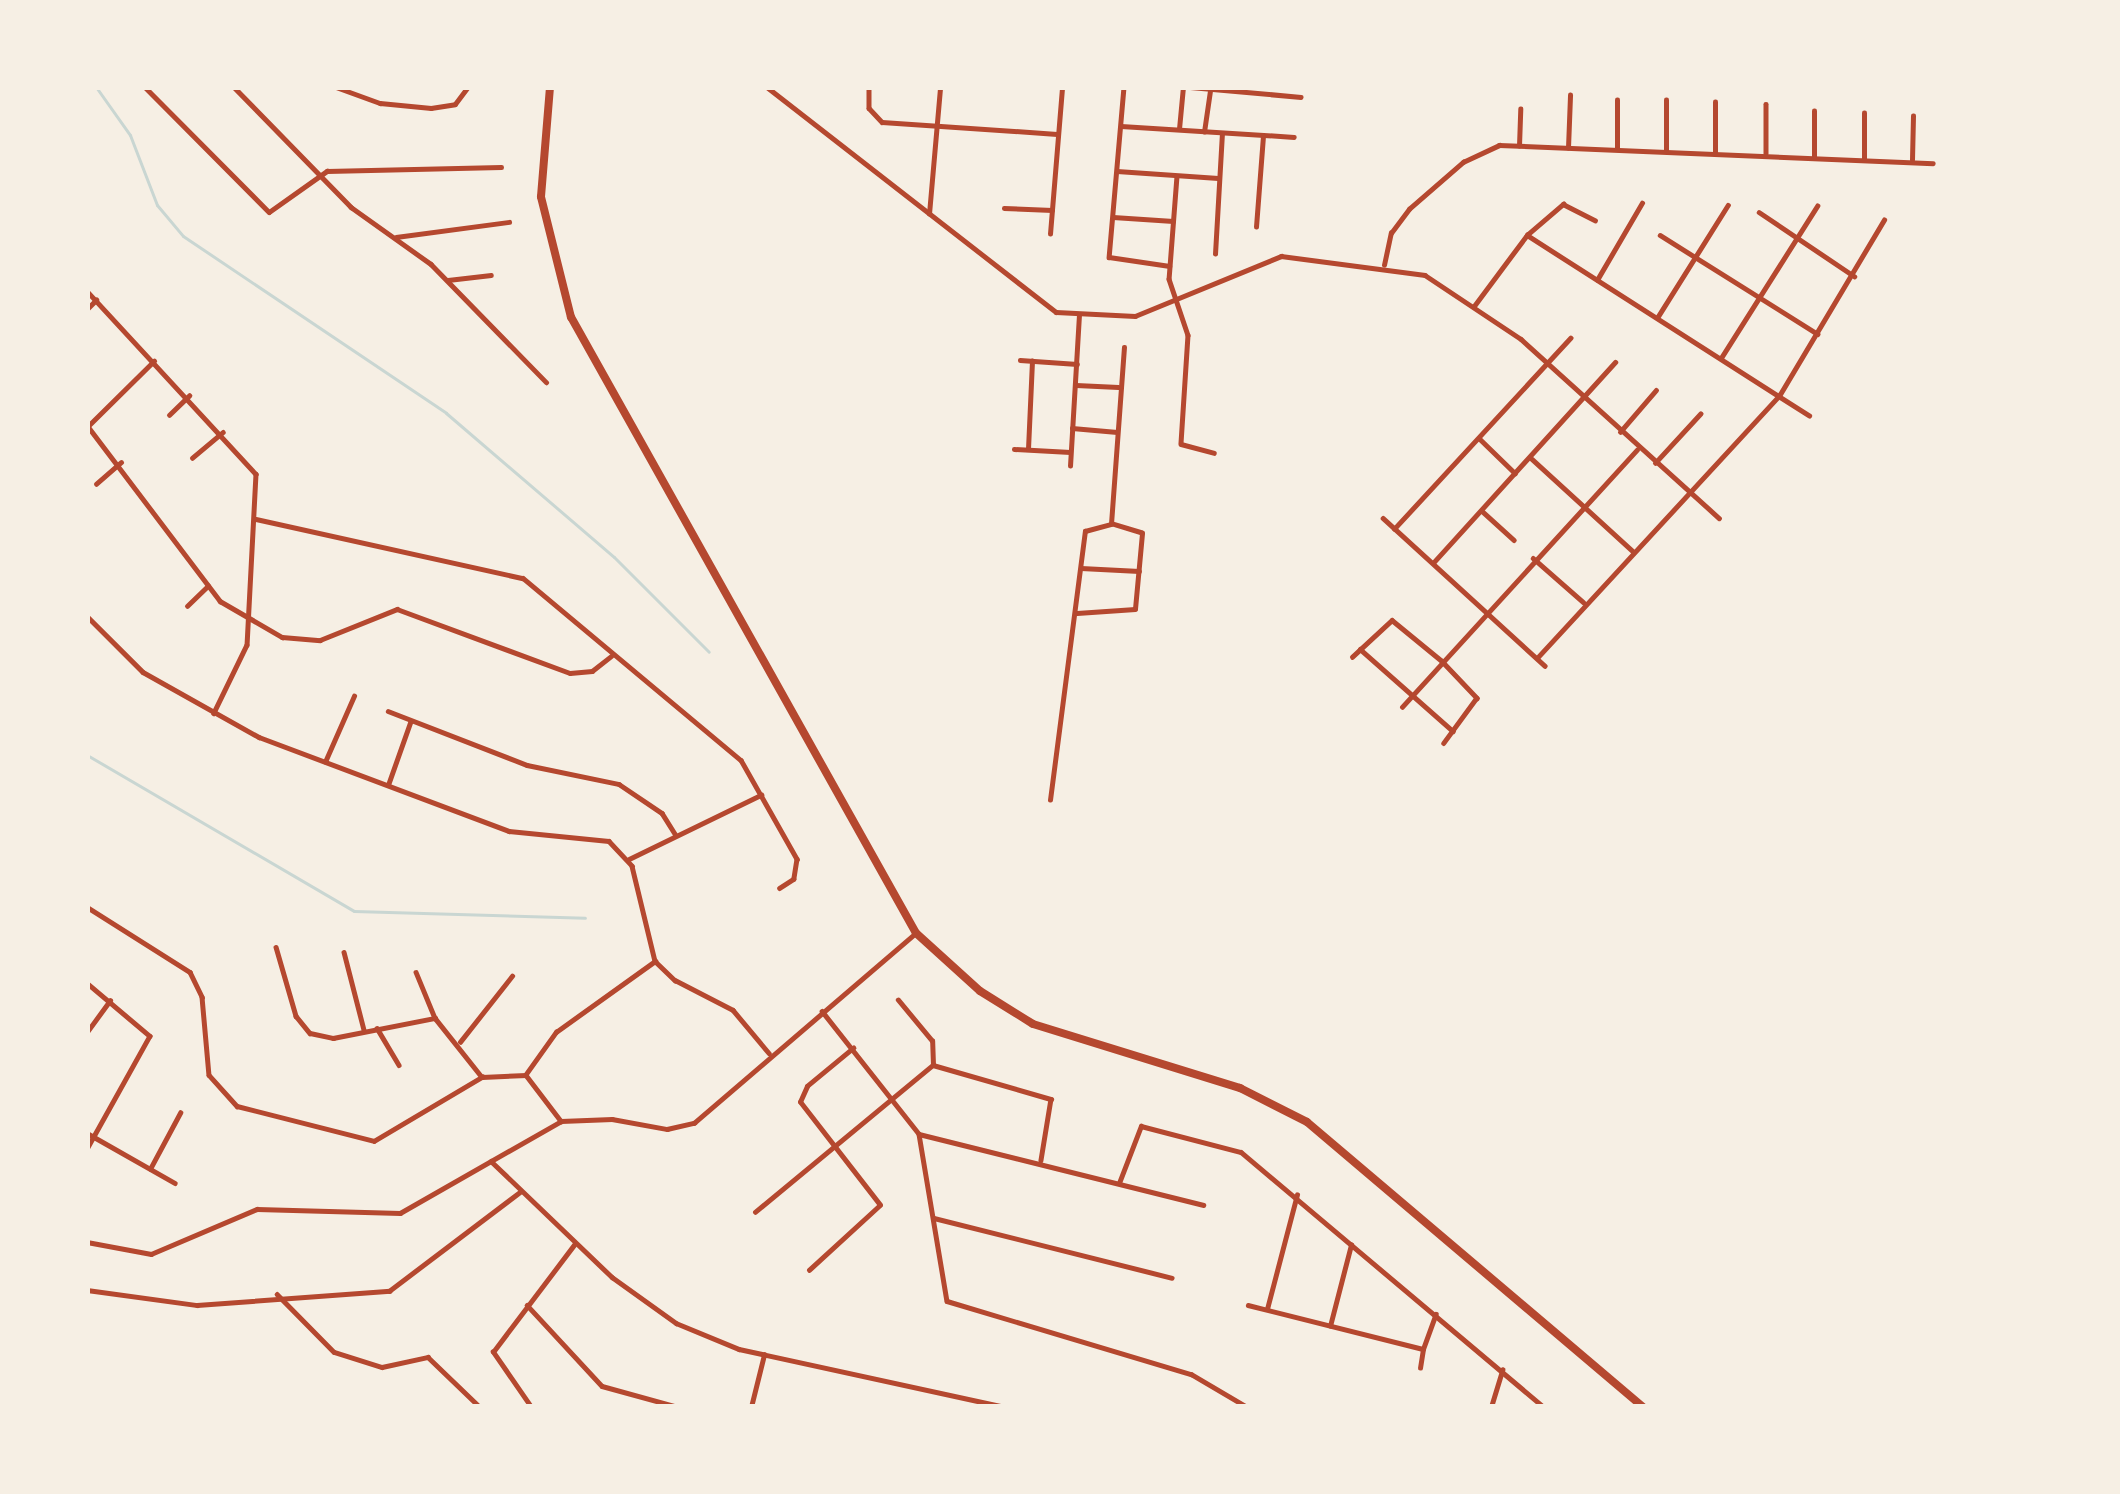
<!DOCTYPE html>
<style>
body{margin:0}
#map{position:relative;width:2120px;height:1494px;overflow:hidden;background:#f6efe4;font-family:Signika,sans-serif}
div>[style]{position:absolute}
[style*='--x']{left:calc(var(--x)*1px);top:calc(var(--y)*1px);width:calc(var(--w)*1px);rotate:calc(var(--a)*1deg)}
.stream>*{height:3px;margin:-1.5px;padding:0 1.5px;transform-origin:1.5px;border-radius:1.5px;background:#c9d6d2}
.minor>*{height:4.5px;margin:-2.25px;padding:0 2.25px;transform-origin:2.25px;border-radius:2.25px;background:#b5482f}
.secondary>*{height:8px;margin:-4px;padding:0 4px;transform-origin:4px;border-radius:4px;background:#b5482f}
span{translate:-50% -50%;white-space:nowrap;text-align:center;line-height:1.15;-webkit-text-stroke:9px #f6efe4;paint-order:stroke}
.frame{position:absolute;inset:0;border:90px solid #f6efe4;pointer-events:none}
</style>
<div id="map">
<div class="stream">
<div style="--x:96;--y:87;--w:59;--a:54.7"></div>
<div style="--x:130;--y:135;--w:75;--a:68.9"></div>
<div style="--x:157;--y:205;--w:40;--a:50"></div>
<div style="--x:183;--y:236;--w:317;--a:33.9"></div>
<div style="--x:446;--y:413;--w:221;--a:40.6"></div>
<div style="--x:614;--y:557;--w:134;--a:45"></div>
<div style="--x:87;--y:755;--w:309;--a:30.3"></div>
<div style="--x:354;--y:911;--w:231;--a:1.7"></div>
</div>
<div class="minor">
<div style="--x:145;--y:87;--w:176;--a:45.2"></div>
<div style="--x:269;--y:212;--w:71;--a:-35.3"></div>
<div style="--x:327;--y:171;--w:174;--a:-1.3"></div>
<div style="--x:234;--y:87;--w:168;--a:45.7"></div>
<div style="--x:351;--y:207;--w:98;--a:35.5"></div>
<div style="--x:431;--y:264;--w:165;--a:45.7"></div>
<div style="--x:336;--y:87;--w:47;--a:20"></div>
<div style="--x:380;--y:103;--w:51;--a:5.6"></div>
<div style="--x:431;--y:108;--w:24;--a:-9"></div>
<div style="--x:455;--y:104;--w:21;--a:-53"></div>
<div style="--x:767;--y:87;--w:366;--a:37.9"></div>
<div style="--x:1056;--y:312;--w:79;--a:2.9"></div>
<div style="--x:1135;--y:316;--w:158;--a:-22.3"></div>
<div style="--x:1281;--y:256;--w:145;--a:7.5"></div>
<div style="--x:1425;--y:275;--w:115;--a:33.7"></div>
<div style="--x:1521;--y:339;--w:267;--a:42.1"></div>
<div style="--x:869;--y:87;--w:21;--a:90"></div>
<div style="--x:869;--y:108;--w:19;--a:47"></div>
<div style="--x:882;--y:122;--w:175;--a:3.9"></div>
<div style="--x:1124;--y:87;--w:171;--a:95"></div>
<div style="--x:1109;--y:257;--w:61;--a:8.5"></div>
<div style="--x:1190;--y:87;--w:111;--a:5.1"></div>
<div style="--x:1766;--y:104;--w:49;--a:90"></div>
<div style="--x:1121;--y:126;--w:173;--a:3.6"></div>
<div style="--x:1179;--y:129;--w:42;--a:-84.6"></div>
<div style="--x:1204;--y:132;--w:41;--a:-81.7"></div>
<div style="--x:1519;--y:146;--w:37;--a:-88"></div>
<div style="--x:1568;--y:148;--w:53;--a:-87.8"></div>
<div style="--x:1617;--y:149;--w:49;--a:-90"></div>
<div style="--x:1666;--y:151;--w:51;--a:-90"></div>
<div style="--x:1715;--y:152;--w:50;--a:-90"></div>
<div style="--x:1814;--y:157;--w:46;--a:-90"></div>
<div style="--x:1864;--y:158;--w:45;--a:-90"></div>
<div style="--x:1912;--y:160;--w:44;--a:-88.7"></div>
<div style="--x:1117;--y:171;--w:101;--a:4"></div>
<div style="--x:1177;--y:176;--w:103;--a:94.4"></div>
<div style="--x:1169;--y:279;--w:59;--a:71.3"></div>
<div style="--x:1188;--y:335;--w:109;--a:93.7"></div>
<div style="--x:1181;--y:444;--w:34;--a:15"></div>
<div style="--x:1004;--y:208;--w:48;--a:2.4"></div>
<div style="--x:1759;--y:212;--w:115;--a:34"></div>
<div style="--x:929;--y:214;--w:127;--a:-85"></div>
<div style="--x:1113;--y:217;--w:60;--a:3.8"></div>
<div style="--x:1256;--y:227;--w:91;--a:-85.6"></div>
<div style="--x:1050;--y:234;--w:147;--a:-85.3"></div>
<div style="--x:1527;--y:235;--w:335;--a:32.6"></div>
<div style="--x:1660;--y:235;--w:186;--a:32.1"></div>
<div style="--x:396;--y:237;--w:114;--a:-7.6"></div>
<div style="--x:1215;--y:254;--w:120;--a:-86.7"></div>
<div style="--x:1384;--y:265;--w:33;--a:-78"></div>
<div style="--x:1391;--y:233;--w:30;--a:-53"></div>
<div style="--x:1409;--y:209;--w:72;--a:-41"></div>
<div style="--x:1463;--y:162;--w:40;--a:-25"></div>
<div style="--x:1499;--y:145;--w:434;--a:2.4"></div>
<div style="--x:448;--y:280;--w:43;--a:-6.6"></div>
<div style="--x:1597;--y:280;--w:89;--a:-59.7"></div>
<div style="--x:87;--y:291;--w:249;--a:47.3"></div>
<div style="--x:256;--y:474;--w:171;--a:93"></div>
<div style="--x:247;--y:645;--w:76;--a:115.9"></div>
<div style="--x:1474;--y:306;--w:89;--a:-53.3"></div>
<div style="--x:1527;--y:235;--w:48;--a:-40.7"></div>
<div style="--x:1563;--y:204;--w:36;--a:27"></div>
<div style="--x:87;--y:309;--w:13;--a:-45"></div>
<div style="--x:1657;--y:318;--w:133;--a:-57.9"></div>
<div style="--x:1721;--y:358;--w:180;--a:-57.7"></div>
<div style="--x:1020;--y:360;--w:57;--a:4"></div>
<div style="--x:1076;--y:385;--w:42;--a:2.7"></div>
<div style="--x:169;--y:415;--w:28;--a:-44"></div>
<div style="--x:87;--y:425;--w:221;--a:52.9"></div>
<div style="--x:220;--y:601;--w:72;--a:30.1"></div>
<div style="--x:282;--y:637;--w:38;--a:5"></div>
<div style="--x:320;--y:640;--w:83;--a:-21.9"></div>
<div style="--x:397;--y:609;--w:184;--a:20.3"></div>
<div style="--x:570;--y:673;--w:22;--a:-5"></div>
<div style="--x:592;--y:671;--w:24;--a:-38"></div>
<div style="--x:87;--y:427;--w:94;--a:-44.6"></div>
<div style="--x:1072;--y:428;--w:45;--a:5.1"></div>
<div style="--x:1620;--y:432;--w:55;--a:-49.4"></div>
<div style="--x:1480;--y:439;--w:49;--a:44.2"></div>
<div style="--x:1014;--y:449;--w:56;--a:3.1"></div>
<div style="--x:1028;--y:449;--w:88;--a:-87.4"></div>
<div style="--x:192;--y:458;--w:40;--a:-40"></div>
<div style="--x:1532;--y:459;--w:138;--a:42.4"></div>
<div style="--x:1655;--y:463;--w:67;--a:-47.4"></div>
<div style="--x:1070;--y:466;--w:151;--a:-86.6"></div>
<div style="--x:96;--y:484;--w:33;--a:-41"></div>
<div style="--x:1482;--y:511;--w:43;--a:42.2"></div>
<div style="--x:1383;--y:518;--w:219;--a:42.4"></div>
<div style="--x:256;--y:519;--w:273;--a:12.5"></div>
<div style="--x:523;--y:578;--w:284;--a:39.9"></div>
<div style="--x:741;--y:760;--w:114;--a:60.5"></div>
<div style="--x:797;--y:859;--w:20;--a:99"></div>
<div style="--x:794;--y:879;--w:17;--a:147"></div>
<div style="--x:1394;--y:529;--w:260;--a:-47.3"></div>
<div style="--x:1533;--y:558;--w:67;--a:41.3"></div>
<div style="--x:1433;--y:563;--w:271;--a:-47.8"></div>
<div style="--x:1081;--y:568;--w:58;--a:3"></div>
<div style="--x:187;--y:606;--w:29;--a:-44"></div>
<div style="--x:1077;--y:613;--w:58;--a:-3.9"></div>
<div style="--x:1135;--y:609;--w:76;--a:-84.7"></div>
<div style="--x:1142;--y:533;--w:30;--a:-163"></div>
<div style="--x:87;--y:616;--w:79;--a:45"></div>
<div style="--x:143;--y:672;--w:133;--a:29.3"></div>
<div style="--x:259;--y:737;--w:267;--a:20.6"></div>
<div style="--x:509;--y:831;--w:100;--a:5.7"></div>
<div style="--x:609;--y:841;--w:34;--a:47"></div>
<div style="--x:632;--y:866;--w:98;--a:76.4"></div>
<div style="--x:655;--y:961;--w:28;--a:44"></div>
<div style="--x:675;--y:980;--w:65;--a:27.3"></div>
<div style="--x:733;--y:1010;--w:56;--a:50.1"></div>
<div style="--x:1360;--y:649;--w:124;--a:41.4"></div>
<div style="--x:1352;--y:657;--w:54;--a:-42.8"></div>
<div style="--x:1392;--y:620;--w:65;--a:39.4"></div>
<div style="--x:1442;--y:661;--w:51;--a:46.6"></div>
<div style="--x:1477;--y:698;--w:56;--a:126.3"></div>
<div style="--x:1538;--y:657;--w:355;--a:-47.3"></div>
<div style="--x:1779;--y:396;--w:205;--a:-59.2"></div>
<div style="--x:1402;--y:707;--w:348;--a:-47.6"></div>
<div style="--x:388;--y:711;--w:149;--a:21.2"></div>
<div style="--x:527;--y:765;--w:94;--a:11.7"></div>
<div style="--x:619;--y:784;--w:52;--a:34"></div>
<div style="--x:662;--y:813;--w:25;--a:58"></div>
<div style="--x:325;--y:762;--w:72;--a:-66.3"></div>
<div style="--x:388;--y:785;--w:66;--a:-70.5"></div>
<div style="--x:1050;--y:800;--w:271;--a:-82.6"></div>
<div style="--x:1085;--y:531;--w:27;--a:-15"></div>
<div style="--x:1111;--y:524;--w:177;--a:-85.8"></div>
<div style="--x:629;--y:859;--w:147;--a:-25.9"></div>
<div style="--x:87;--y:907;--w:122;--a:32.3"></div>
<div style="--x:190;--y:972;--w:28;--a:64"></div>
<div style="--x:202;--y:997;--w:78;--a:84.9"></div>
<div style="--x:209;--y:1075;--w:42;--a:47.9"></div>
<div style="--x:237;--y:1106;--w:141;--a:14.3"></div>
<div style="--x:374;--y:1141;--w:126;--a:-30.7"></div>
<div style="--x:482;--y:1077;--w:44;--a:-2.6"></div>
<div style="--x:526;--y:1075;--w:58;--a:52.7"></div>
<div style="--x:276;--y:947;--w:72;--a:73.8"></div>
<div style="--x:296;--y:1016;--w:22;--a:51"></div>
<div style="--x:310;--y:1033;--w:24;--a:12"></div>
<div style="--x:333;--y:1038;--w:104;--a:-11.1"></div>
<div style="--x:435;--y:1018;--w:75;--a:51.5"></div>
<div style="--x:344;--y:952;--w:81;--a:75.6"></div>
<div style="--x:416;--y:972;--w:50;--a:67.6"></div>
<div style="--x:87;--y:983;--w:82;--a:40.1"></div>
<div style="--x:150;--y:1036;--w:129;--a:119.1"></div>
<div style="--x:822;--y:1011;--w:157;--a:51.7"></div>
<div style="--x:919;--y:1134;--w:169;--a:80.5"></div>
<div style="--x:947;--y:1301;--w:255;--a:16.7"></div>
<div style="--x:1191;--y:1374;--w:65;--a:30.5"></div>
<div style="--x:377;--y:1028;--w:43;--a:59.3"></div>
<div style="--x:87;--y:1032;--w:39;--a:-54"></div>
<div style="--x:460;--y:1042;--w:84;--a:-51.8"></div>
<div style="--x:933;--y:1065;--w:123;--a:16.1"></div>
<div style="--x:1051;--y:1099;--w:62;--a:99.3"></div>
<div style="--x:526;--y:1074;--w:52;--a:-54.5"></div>
<div style="--x:556;--y:1032;--w:122;--a:-35.6"></div>
<div style="--x:87;--y:1133;--w:101;--a:29.6"></div>
<div style="--x:919;--y:1134;--w:293;--a:14"></div>
<div style="--x:491;--y:1161;--w:168;--a:43.8"></div>
<div style="--x:612;--y:1277;--w:79;--a:35.7"></div>
<div style="--x:676;--y:1323;--w:68;--a:22.4"></div>
<div style="--x:739;--y:1349;--w:273;--a:12.3"></div>
<div style="--x:150;--y:1169;--w:64;--a:-61.8"></div>
<div style="--x:1119;--y:1183;--w:61;--a:-68.9"></div>
<div style="--x:1141;--y:1126;--w:103;--a:14.6"></div>
<div style="--x:1241;--y:1152;--w:396;--a:40.1"></div>
<div style="--x:755;--y:1212;--w:231;--a:-39.6"></div>
<div style="--x:933;--y:1065;--w:24;--a:-92"></div>
<div style="--x:932;--y:1041;--w:53;--a:-129.7"></div>
<div style="--x:934;--y:1218;--w:245;--a:14.1"></div>
<div style="--x:87;--y:1242;--w:65;--a:10.6"></div>
<div style="--x:151;--y:1254;--w:115;--a:-23"></div>
<div style="--x:257;--y:1209;--w:143;--a:1.6"></div>
<div style="--x:400;--y:1213;--w:185;--a:-29.7"></div>
<div style="--x:561;--y:1121;--w:51;--a:-2.2"></div>
<div style="--x:612;--y:1119;--w:56;--a:10.3"></div>
<div style="--x:667;--y:1129;--w:28;--a:-13"></div>
<div style="--x:694;--y:1123;--w:292;--a:-40.6"></div>
<div style="--x:809;--y:1270;--w:96;--a:-42.5"></div>
<div style="--x:880;--y:1205;--w:130;--a:-127.8"></div>
<div style="--x:800;--y:1102;--w:17;--a:-66"></div>
<div style="--x:807;--y:1086;--w:60;--a:-39.6"></div>
<div style="--x:87;--y:1290;--w:111;--a:7.8"></div>
<div style="--x:197;--y:1305;--w:193;--a:-4.2"></div>
<div style="--x:389;--y:1291;--w:164;--a:-37.1"></div>
<div style="--x:277;--y:1294;--w:81;--a:45.5"></div>
<div style="--x:334;--y:1352;--w:50;--a:17.4"></div>
<div style="--x:382;--y:1367;--w:47;--a:-12.3"></div>
<div style="--x:428;--y:1357;--w:72;--a:43.9"></div>
<div style="--x:527;--y:1305;--w:110;--a:47.2"></div>
<div style="--x:602;--y:1386;--w:79;--a:15.4"></div>
<div style="--x:1248;--y:1305;--w:180;--a:14.1"></div>
<div style="--x:1423;--y:1349;--w:37;--a:-70"></div>
<div style="--x:1267;--y:1309;--w:118;--a:-75.3"></div>
<div style="--x:1330;--y:1326;--w:84;--a:-75.5"></div>
<div style="--x:1420;--y:1368;--w:19;--a:-81"></div>
<div style="--x:531;--y:1407;--w:67;--a:-124.6"></div>
<div style="--x:493;--y:1352;--w:134;--a:-52.9"></div>
<div style="--x:751;--y:1407;--w:54;--a:-76"></div>
<div style="--x:1491;--y:1407;--w:39;--a:-73"></div>
</div>
<div class="secondary">
<div style="--x:550;--y:87;--w:110;--a:94.7"></div>
<div style="--x:541;--y:197;--w:124;--a:76"></div>
<div style="--x:571;--y:317;--w:706;--a:60.75"></div>
<div style="--x:916;--y:933;--w:86;--a:42.2"></div>
<div style="--x:980;--y:991;--w:62;--a:31.9"></div>
<div style="--x:1033;--y:1024;--w:217;--a:17.2"></div>
<div style="--x:1240;--y:1088;--w:75;--a:26.9"></div>
<div style="--x:1307;--y:1122;--w:441;--a:40.3"></div>
</div>
<div class="frame"></div>
</div>
